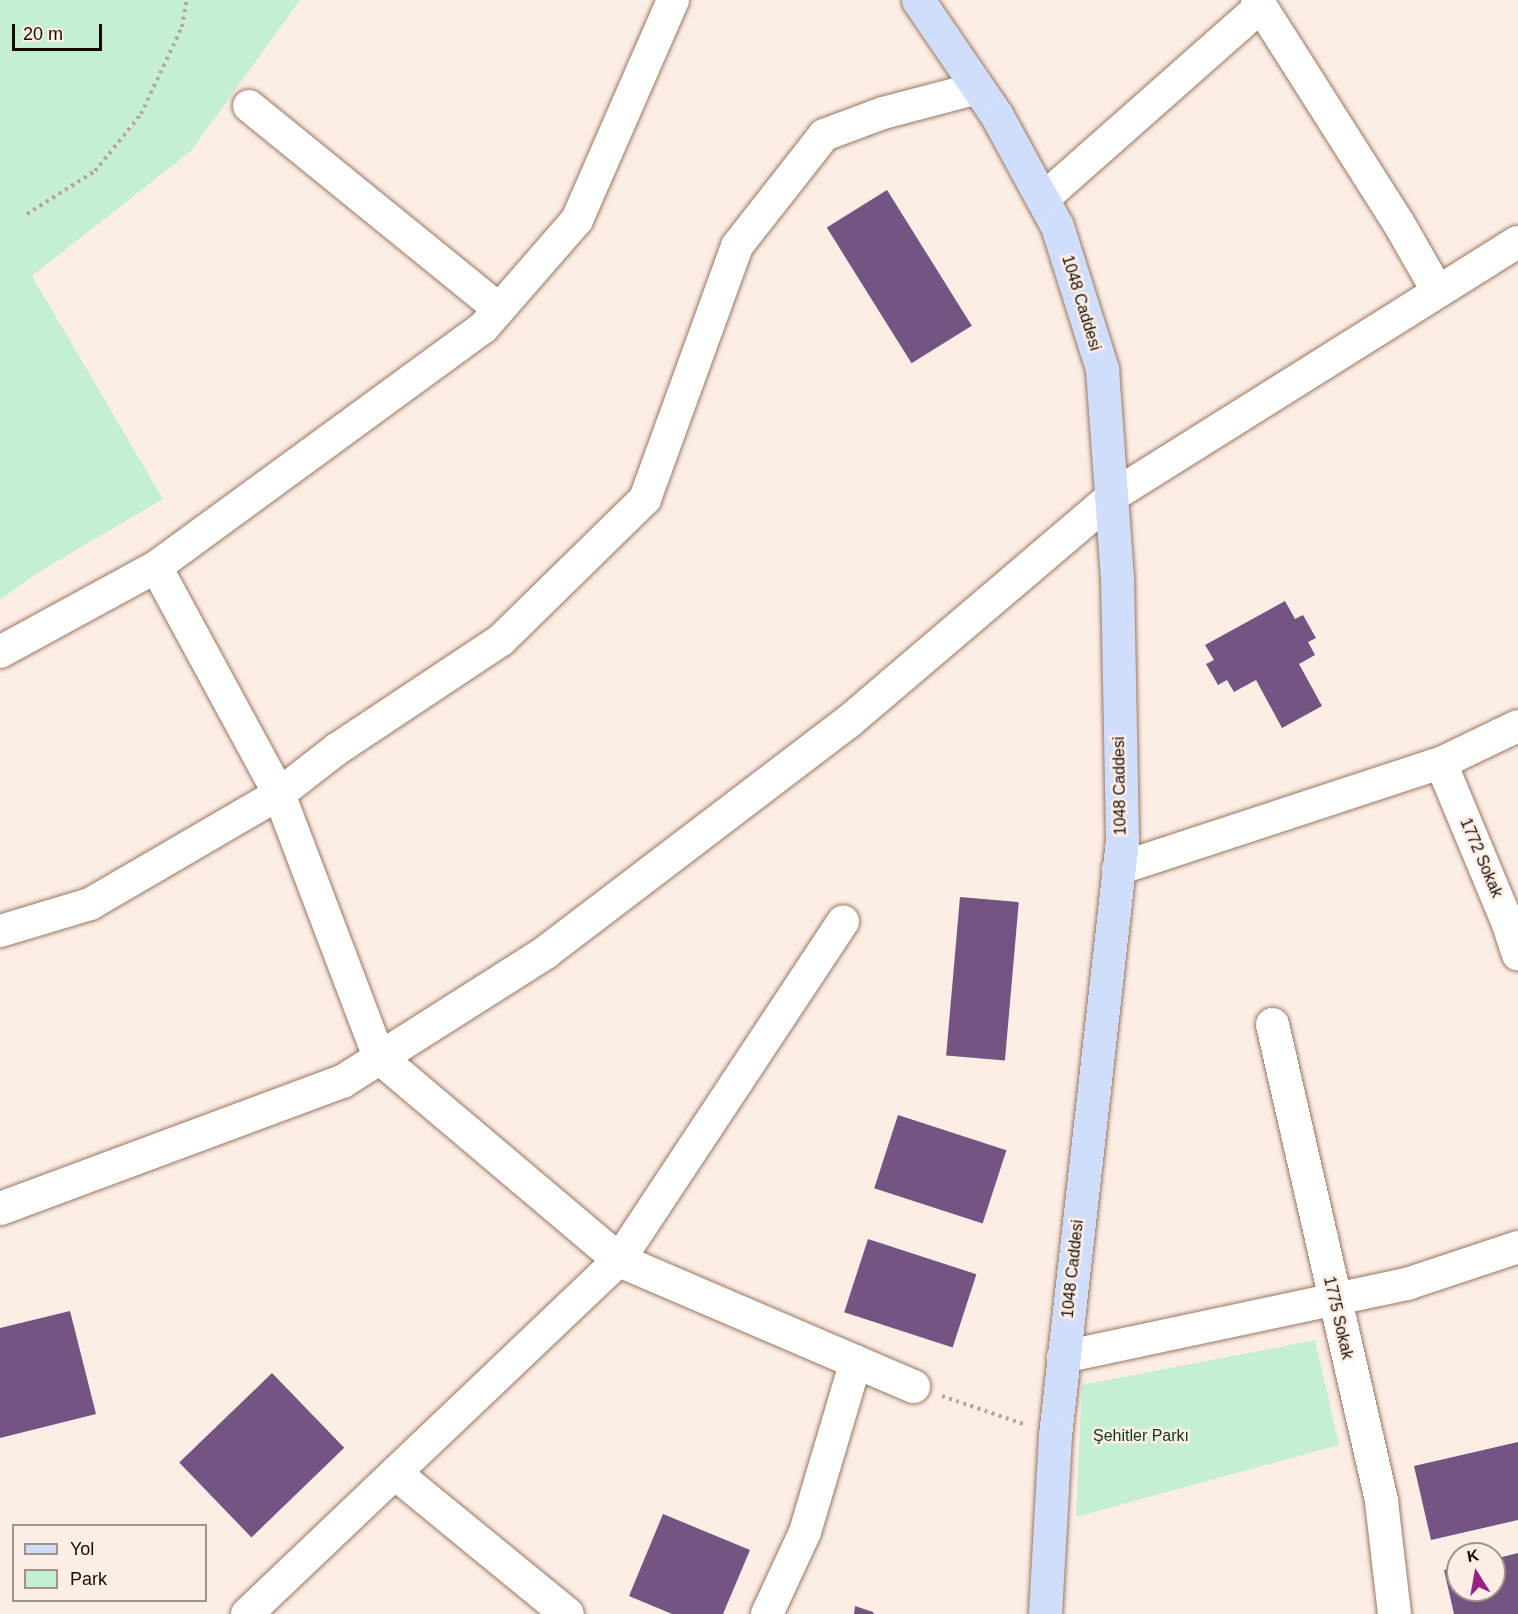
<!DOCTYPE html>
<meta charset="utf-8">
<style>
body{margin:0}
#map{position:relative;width:1518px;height:1614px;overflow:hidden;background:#fdeee5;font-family:Helvetica,sans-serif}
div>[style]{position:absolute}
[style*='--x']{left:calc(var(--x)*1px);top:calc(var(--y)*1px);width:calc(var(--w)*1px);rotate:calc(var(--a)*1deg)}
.green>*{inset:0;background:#c4efd2}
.building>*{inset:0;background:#745483;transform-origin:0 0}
.path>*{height:4px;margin-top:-2px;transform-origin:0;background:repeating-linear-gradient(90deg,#b3a59d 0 3px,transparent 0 7.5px)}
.roads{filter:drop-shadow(0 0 2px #977863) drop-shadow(0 0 2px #977863)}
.minor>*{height:32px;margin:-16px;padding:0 16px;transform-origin:16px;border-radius:16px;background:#fff}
.tertiary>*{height:33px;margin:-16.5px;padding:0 16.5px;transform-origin:16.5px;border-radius:16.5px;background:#fff}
.secondary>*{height:33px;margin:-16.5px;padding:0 16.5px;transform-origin:16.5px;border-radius:16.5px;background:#d0defb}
span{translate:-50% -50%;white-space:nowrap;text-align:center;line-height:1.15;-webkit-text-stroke:5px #fdeee5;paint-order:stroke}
.street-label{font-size:16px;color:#160b04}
.park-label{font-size:16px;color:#0a3a21}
.legend{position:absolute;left:12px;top:1524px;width:195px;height:78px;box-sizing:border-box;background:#fdeee5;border:2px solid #a1938b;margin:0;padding:8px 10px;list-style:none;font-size:18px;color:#160b04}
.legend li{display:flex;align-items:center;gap:12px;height:30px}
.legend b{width:30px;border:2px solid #a1938b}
.north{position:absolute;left:1446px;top:1542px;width:60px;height:60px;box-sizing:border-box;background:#fdeee5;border:2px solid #a1938b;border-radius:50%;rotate:349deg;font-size:16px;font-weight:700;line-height:24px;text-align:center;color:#160b04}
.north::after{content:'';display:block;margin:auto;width:21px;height:27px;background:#972380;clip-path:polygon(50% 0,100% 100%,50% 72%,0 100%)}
.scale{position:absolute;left:12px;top:24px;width:90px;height:27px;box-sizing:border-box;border:3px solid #160b04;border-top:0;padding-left:8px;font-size:18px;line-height:21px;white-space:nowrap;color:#160b04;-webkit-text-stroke:4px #fdeee5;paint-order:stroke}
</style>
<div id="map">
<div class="green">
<div style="clip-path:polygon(0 0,300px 0,191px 151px,32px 276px,163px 499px,34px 575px,0 600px)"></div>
<div style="clip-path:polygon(1315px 1340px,1339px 1445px,1076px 1517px,1082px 1385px)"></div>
</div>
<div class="building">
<div style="left:887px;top:190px;width:160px;height:71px;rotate:58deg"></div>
<div style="clip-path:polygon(1285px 601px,1295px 619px,1303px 615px,1316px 638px,1308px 642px,1315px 655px,1299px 664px,1322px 706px,1282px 728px,1256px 680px,1234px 692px,1227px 680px,1218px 685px,1206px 664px,1214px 660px,1205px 645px)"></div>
<div style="left:960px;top:897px;width:59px;height:159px;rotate:5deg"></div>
<div style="left:898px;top:1115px;width:114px;height:77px;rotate:18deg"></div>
<div style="left:868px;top:1239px;width:114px;height:77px;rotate:18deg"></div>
<div style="clip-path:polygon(70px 1311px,96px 1414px,0 1438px,0 1328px)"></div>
<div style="left:272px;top:1373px;width:104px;height:129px;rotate:46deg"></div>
<div style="clip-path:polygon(1518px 1442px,1518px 1520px,1431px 1540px,1414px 1466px)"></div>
<div style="clip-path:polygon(663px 1514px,750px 1550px,723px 1614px,672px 1614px,629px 1596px)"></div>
<div style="clip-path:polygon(1518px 1553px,1518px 1614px,1454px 1614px,1444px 1570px,1458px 1567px,1458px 1590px,1494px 1590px,1494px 1559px)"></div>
<div style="clip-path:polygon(855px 1606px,873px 1612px,874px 1614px,854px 1614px)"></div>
</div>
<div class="path">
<div style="--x:27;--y:214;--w:80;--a:-32.3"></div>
<div style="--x:95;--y:171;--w:73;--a:-51.1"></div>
<div style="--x:141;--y:114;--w:96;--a:-64.8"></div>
<div style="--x:182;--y:27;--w:27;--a:-80"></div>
<div style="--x:942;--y:1396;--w:89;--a:19"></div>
</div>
<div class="roads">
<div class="minor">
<div style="--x:1257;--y:0;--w:263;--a:57.6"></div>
<div style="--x:1398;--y:222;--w:78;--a:60.2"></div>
<div style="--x:249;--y:106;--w:322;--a:39.1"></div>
<div style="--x:1043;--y:199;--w:291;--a:-41.5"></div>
<div style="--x:1111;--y:497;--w:480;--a:-32.1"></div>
<div style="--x:156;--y:567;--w:258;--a:61.5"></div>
<div style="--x:279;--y:794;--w:281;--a:69.2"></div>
<div style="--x:0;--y:652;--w:178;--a:-28.6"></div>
<div style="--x:156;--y:567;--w:405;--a:-36.2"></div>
<div style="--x:483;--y:328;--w:143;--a:-49"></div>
<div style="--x:577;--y:220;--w:240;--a:-66.4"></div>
<div style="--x:1441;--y:763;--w:174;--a:67.4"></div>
<div style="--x:1508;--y:924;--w:32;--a:72"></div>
<div style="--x:1118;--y:869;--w:340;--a:-18.2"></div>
<div style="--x:1441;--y:763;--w:85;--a:-25.7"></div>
<div style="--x:0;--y:931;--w:94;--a:-16.7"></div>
<div style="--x:90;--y:904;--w:219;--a:-30.2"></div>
<div style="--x:279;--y:794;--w:73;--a:-37.8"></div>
<div style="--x:337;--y:749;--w:197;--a:-33.6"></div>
<div style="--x:501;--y:640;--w:202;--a:-44.4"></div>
<div style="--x:645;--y:499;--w:269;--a:-70"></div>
<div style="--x:737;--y:246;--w:141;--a:-51.9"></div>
<div style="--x:824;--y:135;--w:63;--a:-20.4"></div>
<div style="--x:883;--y:113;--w:98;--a:-14.7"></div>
<div style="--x:1063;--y:1357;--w:352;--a:-12"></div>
<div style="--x:1407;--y:1284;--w:117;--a:-18.4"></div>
<div style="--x:247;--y:1614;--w:514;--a:-43.58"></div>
<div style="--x:619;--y:1260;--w:406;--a:-56.5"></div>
<div style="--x:767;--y:1614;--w:90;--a:-65.1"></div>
<div style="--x:805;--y:1532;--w:178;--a:-73.4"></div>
</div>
<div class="tertiary">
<div style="--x:1272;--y:1024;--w:489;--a:77.1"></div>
<div style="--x:1381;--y:1501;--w:114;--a:83.4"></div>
<div style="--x:379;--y:1057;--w:314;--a:40.2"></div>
<div style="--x:619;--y:1260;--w:320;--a:23.2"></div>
<div style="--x:0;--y:1208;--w:365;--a:-20.4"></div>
<div style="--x:342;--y:1081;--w:241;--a:-32.4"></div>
<div style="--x:545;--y:952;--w:380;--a:-37.3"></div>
<div style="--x:847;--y:722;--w:347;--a:-40.4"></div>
<div style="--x:395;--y:1473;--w:222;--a:39.3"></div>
</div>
<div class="secondary">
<div style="--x:918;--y:0;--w:140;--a:55.7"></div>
<div style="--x:997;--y:116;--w:125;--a:61.4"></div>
<div style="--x:1057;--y:226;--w:150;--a:72.5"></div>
<div style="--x:1102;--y:369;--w:208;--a:85.9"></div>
<div style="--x:1117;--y:576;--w:264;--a:88.9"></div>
<div style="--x:1122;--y:840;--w:599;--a:96.42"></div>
<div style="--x:1055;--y:1435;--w:179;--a:93.2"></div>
</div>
</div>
<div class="street-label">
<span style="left:1081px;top:303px;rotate:73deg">1048 Caddesi</span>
<span style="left:1120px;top:786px;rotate:-91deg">1048 Caddesi</span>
<span style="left:1481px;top:858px;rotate:67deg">1772 Sokak</span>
<span style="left:1073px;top:1269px;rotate:-84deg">1048 Caddesi</span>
<span style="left:1338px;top:1318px;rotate:77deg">1775 Sokak</span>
</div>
<div class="park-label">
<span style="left:1141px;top:1436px">Şehitler Parkı</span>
</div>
<ul class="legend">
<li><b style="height:8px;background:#d0defb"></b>Yol</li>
<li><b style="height:16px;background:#c4efd2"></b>Park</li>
</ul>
<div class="north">K</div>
<div class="scale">20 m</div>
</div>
